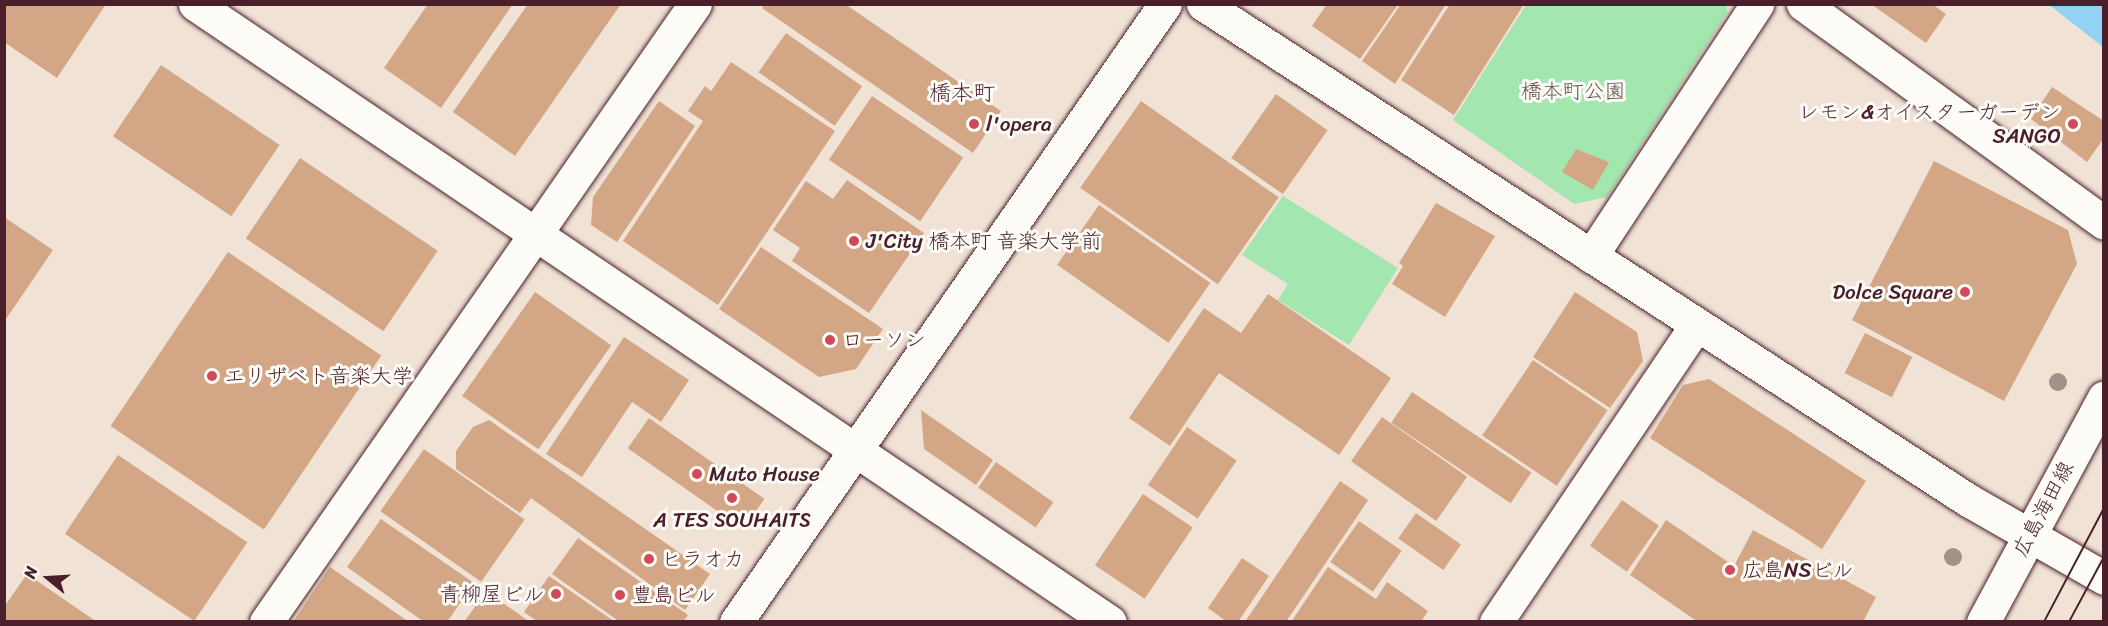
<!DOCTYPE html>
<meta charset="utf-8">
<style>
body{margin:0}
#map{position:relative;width:2108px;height:626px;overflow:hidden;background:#f0e2d5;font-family:Sriracha,"Klee One",sans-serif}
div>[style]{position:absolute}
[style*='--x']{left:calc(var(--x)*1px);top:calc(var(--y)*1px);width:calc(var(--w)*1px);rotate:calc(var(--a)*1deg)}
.green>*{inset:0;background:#a4e6af}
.water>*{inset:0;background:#94d2f5}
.building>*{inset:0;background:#d3a785;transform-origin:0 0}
.roads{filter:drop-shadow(0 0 2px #4a1f2b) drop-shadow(0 0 2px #4a1f2b)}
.minor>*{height:33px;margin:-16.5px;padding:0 16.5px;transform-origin:16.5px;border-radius:16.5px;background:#fdfcf7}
.tertiary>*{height:33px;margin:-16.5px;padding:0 16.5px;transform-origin:16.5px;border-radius:16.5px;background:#fdfcf7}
.secondary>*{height:33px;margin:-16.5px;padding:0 16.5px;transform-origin:16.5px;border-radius:16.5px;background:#fdfcf7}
.tram>*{height:1.5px;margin:-0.75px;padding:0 0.75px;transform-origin:0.75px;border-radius:0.75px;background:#4a1f2b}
.trees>*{width:18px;height:18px;margin:-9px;border-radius:50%;background:#a1928a}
.dots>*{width:16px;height:16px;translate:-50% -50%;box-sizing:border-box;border:3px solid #fdfcf7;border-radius:50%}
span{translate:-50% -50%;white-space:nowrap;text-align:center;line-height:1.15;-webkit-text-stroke:6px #fdfcf7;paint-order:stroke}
.park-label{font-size:21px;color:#60514c}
.poi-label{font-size:21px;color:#4a1f2b}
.right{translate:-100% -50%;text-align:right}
.left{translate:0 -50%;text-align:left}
.street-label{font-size:21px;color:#4a1f2b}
.neighbourhood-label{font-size:22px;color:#4a1f2b}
.frame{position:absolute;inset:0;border:6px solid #4a1f2b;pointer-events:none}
.north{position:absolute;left:18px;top:548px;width:60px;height:60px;-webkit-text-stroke:4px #fdfcf7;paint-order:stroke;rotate:288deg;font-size:16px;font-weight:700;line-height:24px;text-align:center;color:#4a1f2b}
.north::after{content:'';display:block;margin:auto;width:21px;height:27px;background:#4a1f2b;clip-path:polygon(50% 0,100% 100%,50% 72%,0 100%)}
</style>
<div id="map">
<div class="green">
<div style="clip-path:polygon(1526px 5px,1727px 5px,1727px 13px,1607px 197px,1574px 204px,1453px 120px)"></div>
<div style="clip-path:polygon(1283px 196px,1398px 268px,1349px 345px,1278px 300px,1288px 284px,1242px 255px)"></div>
</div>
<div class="water">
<div style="clip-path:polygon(2047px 5px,2103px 5px,2103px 47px,2052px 7px)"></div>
</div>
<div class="building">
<div style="clip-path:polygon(4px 4px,106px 4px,57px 78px,4px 42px)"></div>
<div style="clip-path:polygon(428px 4px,513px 4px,441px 108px,384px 68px)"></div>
<div style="clip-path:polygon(528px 4px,621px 4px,515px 156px,453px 112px)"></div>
<div style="clip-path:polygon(765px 4px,845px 4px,1001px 111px,973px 153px,762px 8px)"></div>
<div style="clip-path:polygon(1327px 4px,1396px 4px,1397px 6px,1360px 59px,1312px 26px)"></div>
<div style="clip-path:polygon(1401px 4px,1446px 4px,1395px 84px,1362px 61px)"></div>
<div style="clip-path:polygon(1450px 4px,1524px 4px,1454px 115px,1401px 80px)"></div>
<div style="clip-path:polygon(1871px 4px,1932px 4px,1946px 14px,1926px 43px)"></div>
<div style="left:786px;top:33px;width:93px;height:48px;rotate:35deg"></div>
<div style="clip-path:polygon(731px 62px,835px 131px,718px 305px,623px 241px,703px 121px,688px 111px,705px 86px,711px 91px)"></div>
<div style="left:161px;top:65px;width:143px;height:86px;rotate:34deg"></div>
<div style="clip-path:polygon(2052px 87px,2104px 121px,2104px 138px,2087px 162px,2031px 119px)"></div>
<div style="left:1276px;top:94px;width:63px;height:78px;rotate:35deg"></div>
<div style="left:872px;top:96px;width:110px;height:77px;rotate:34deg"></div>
<div style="clip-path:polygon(659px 101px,695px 126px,617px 242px,591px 225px,593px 197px)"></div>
<div style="left:1141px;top:101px;width:168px;height:106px;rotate:35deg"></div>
<div style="clip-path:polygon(1576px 149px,1609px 162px,1593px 190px,1562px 172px)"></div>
<div style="left:300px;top:158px;width:166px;height:97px;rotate:34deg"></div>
<div style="clip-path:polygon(1934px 161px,2068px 230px,2077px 264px,2004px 401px,1852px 320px)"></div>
<div style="clip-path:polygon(847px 180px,924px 233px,869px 313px,792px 261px,800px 248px,773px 230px,806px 181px,833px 199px)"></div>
<div style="clip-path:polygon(1436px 203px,1495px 236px,1445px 317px,1392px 284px,1403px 266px,1399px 263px)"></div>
<div style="left:1099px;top:205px;width:136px;height:73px;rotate:35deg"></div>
<div style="clip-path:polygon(4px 217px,53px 250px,4px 322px)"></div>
<div style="clip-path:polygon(761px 247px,883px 329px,856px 369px,819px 377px,719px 309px)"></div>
<div style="left:228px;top:252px;width:185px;height:210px;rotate:34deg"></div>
<div style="left:535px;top:292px;width:93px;height:127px;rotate:35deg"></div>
<div style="clip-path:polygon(1575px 292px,1637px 332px,1643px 361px,1610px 408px,1533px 357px)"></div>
<div style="clip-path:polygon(1268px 294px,1391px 378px,1339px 455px,1219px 373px,1170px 446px,1129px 418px,1204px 308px,1241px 333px)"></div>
<div style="left:1865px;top:333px;width:53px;height:45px;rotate:27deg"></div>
<div style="clip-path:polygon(624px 337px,689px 380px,661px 422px,632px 402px,582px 477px,546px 454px)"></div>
<div style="left:1533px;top:360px;width:90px;height:91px;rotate:34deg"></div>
<div style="clip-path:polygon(1709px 379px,1866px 481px,1822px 549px,1650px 438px,1683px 385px)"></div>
<div style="left:1412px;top:392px;width:144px;height:37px;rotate:34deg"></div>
<div style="clip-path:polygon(921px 410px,993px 460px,976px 485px,924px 449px)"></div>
<div style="left:1382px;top:417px;width:104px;height:54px;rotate:35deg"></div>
<div style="left:649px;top:418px;width:141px;height:37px;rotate:35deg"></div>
<div style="clip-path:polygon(489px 420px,710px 574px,685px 610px,531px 498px,520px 513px,456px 469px,456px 451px,473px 427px)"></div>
<div style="left:1187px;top:427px;width:60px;height:70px;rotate:34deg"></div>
<div style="left:424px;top:449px;width:123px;height:76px;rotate:35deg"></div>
<div style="left:118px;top:455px;width:156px;height:95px;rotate:34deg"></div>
<div style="left:996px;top:462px;width:70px;height:31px;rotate:35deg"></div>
<div style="left:1340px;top:481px;width:34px;height:171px;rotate:34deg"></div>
<div style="left:1143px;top:494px;width:60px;height:86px;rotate:34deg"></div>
<div style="left:1622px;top:500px;width:45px;height:56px;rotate:35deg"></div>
<div style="left:1416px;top:513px;width:55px;height:31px;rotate:35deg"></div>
<div style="clip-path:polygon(381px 519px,474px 583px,447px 622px,424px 622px,347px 567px)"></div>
<div style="clip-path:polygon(1666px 520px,1734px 566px,1753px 530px,1876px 597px,1863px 622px,1698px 622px,1630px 575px)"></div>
<div style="left:1359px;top:521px;width:52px;height:50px;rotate:35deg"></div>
<div style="clip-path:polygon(578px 538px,688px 615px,683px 622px,620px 622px,552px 574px)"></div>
<div style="clip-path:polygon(1242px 558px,1269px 576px,1238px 622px,1227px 622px,1208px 608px)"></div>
<div style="clip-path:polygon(330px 567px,409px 622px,293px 622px)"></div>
<div style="clip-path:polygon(1328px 567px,1376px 599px,1387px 582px,1428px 611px,1421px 622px,1291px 622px)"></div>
<div style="clip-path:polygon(27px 574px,97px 622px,4px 622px,4px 607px)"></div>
<div style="clip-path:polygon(549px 576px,615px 622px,538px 622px,524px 612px)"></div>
<div style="clip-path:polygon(486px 591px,530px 622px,464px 622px)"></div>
</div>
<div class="roads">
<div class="minor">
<div style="--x:1803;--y:4;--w:372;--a:36"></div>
<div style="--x:1591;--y:256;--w:302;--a:-56.6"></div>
<div style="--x:266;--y:622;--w:752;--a:-55.23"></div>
<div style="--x:1496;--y:622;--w:358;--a:-56"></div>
</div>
<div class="tertiary">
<div style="--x:195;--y:4;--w:1104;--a:34.04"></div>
<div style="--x:1203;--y:4;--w:912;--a:32.96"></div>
<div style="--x:1968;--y:500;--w:157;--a:29.8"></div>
<div style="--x:736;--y:622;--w:752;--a:-55.23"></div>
</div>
<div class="secondary">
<div style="--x:1983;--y:622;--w:255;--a:-61.7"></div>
</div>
</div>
<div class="tram">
<div style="--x:2044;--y:622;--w:129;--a:-62.2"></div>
<div style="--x:2069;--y:622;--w:74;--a:-61.7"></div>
</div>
<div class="trees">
<div style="left:2058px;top:382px"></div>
<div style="left:1953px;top:557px"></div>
</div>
<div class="dots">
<div style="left:974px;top:124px;background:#d1495b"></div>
<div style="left:2073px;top:124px;background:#d1495b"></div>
<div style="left:854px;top:241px;background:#d1495b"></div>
<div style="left:1965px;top:292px;background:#d1495b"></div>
<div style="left:830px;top:340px;background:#d1495b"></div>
<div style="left:212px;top:376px;background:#d1495b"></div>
<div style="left:697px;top:474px;background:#d1495b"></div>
<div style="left:732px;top:498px;background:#d1495b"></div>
<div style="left:649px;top:559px;background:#d1495b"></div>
<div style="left:1730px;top:570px;background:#d1495b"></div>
<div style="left:556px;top:594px;background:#d1495b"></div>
<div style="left:620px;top:595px;background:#d1495b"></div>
</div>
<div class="park-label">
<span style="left:1573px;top:91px">橋本町公園</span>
</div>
<div class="poi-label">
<span class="right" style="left:2061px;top:124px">レモン&amp;オイスターガーデン<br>SANGO</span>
<span class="left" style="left:986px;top:124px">l'opera</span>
<span class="left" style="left:866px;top:241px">J'City 橋本町 音楽大学前</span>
<span class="right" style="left:1953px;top:292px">Dolce Square</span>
<span class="left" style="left:842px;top:340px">ローソン</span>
<span class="left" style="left:224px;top:376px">エリザベト音楽大学</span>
<span class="left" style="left:709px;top:474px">Muto House</span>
<span style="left:732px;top:520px">A TES SOUHAITS</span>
<span class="left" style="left:661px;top:559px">ヒラオカ</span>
<span class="left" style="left:1742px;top:570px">広島NSビル</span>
<span class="right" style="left:544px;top:594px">青柳屋ビル</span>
<span class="left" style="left:632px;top:595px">豊島ビル</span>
</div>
<div class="street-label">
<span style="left:2043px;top:509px;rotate:-62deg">広島海田線</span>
</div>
<div class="neighbourhood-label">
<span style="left:962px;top:93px">橋本町</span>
</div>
<div class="frame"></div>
<div class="north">N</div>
</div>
